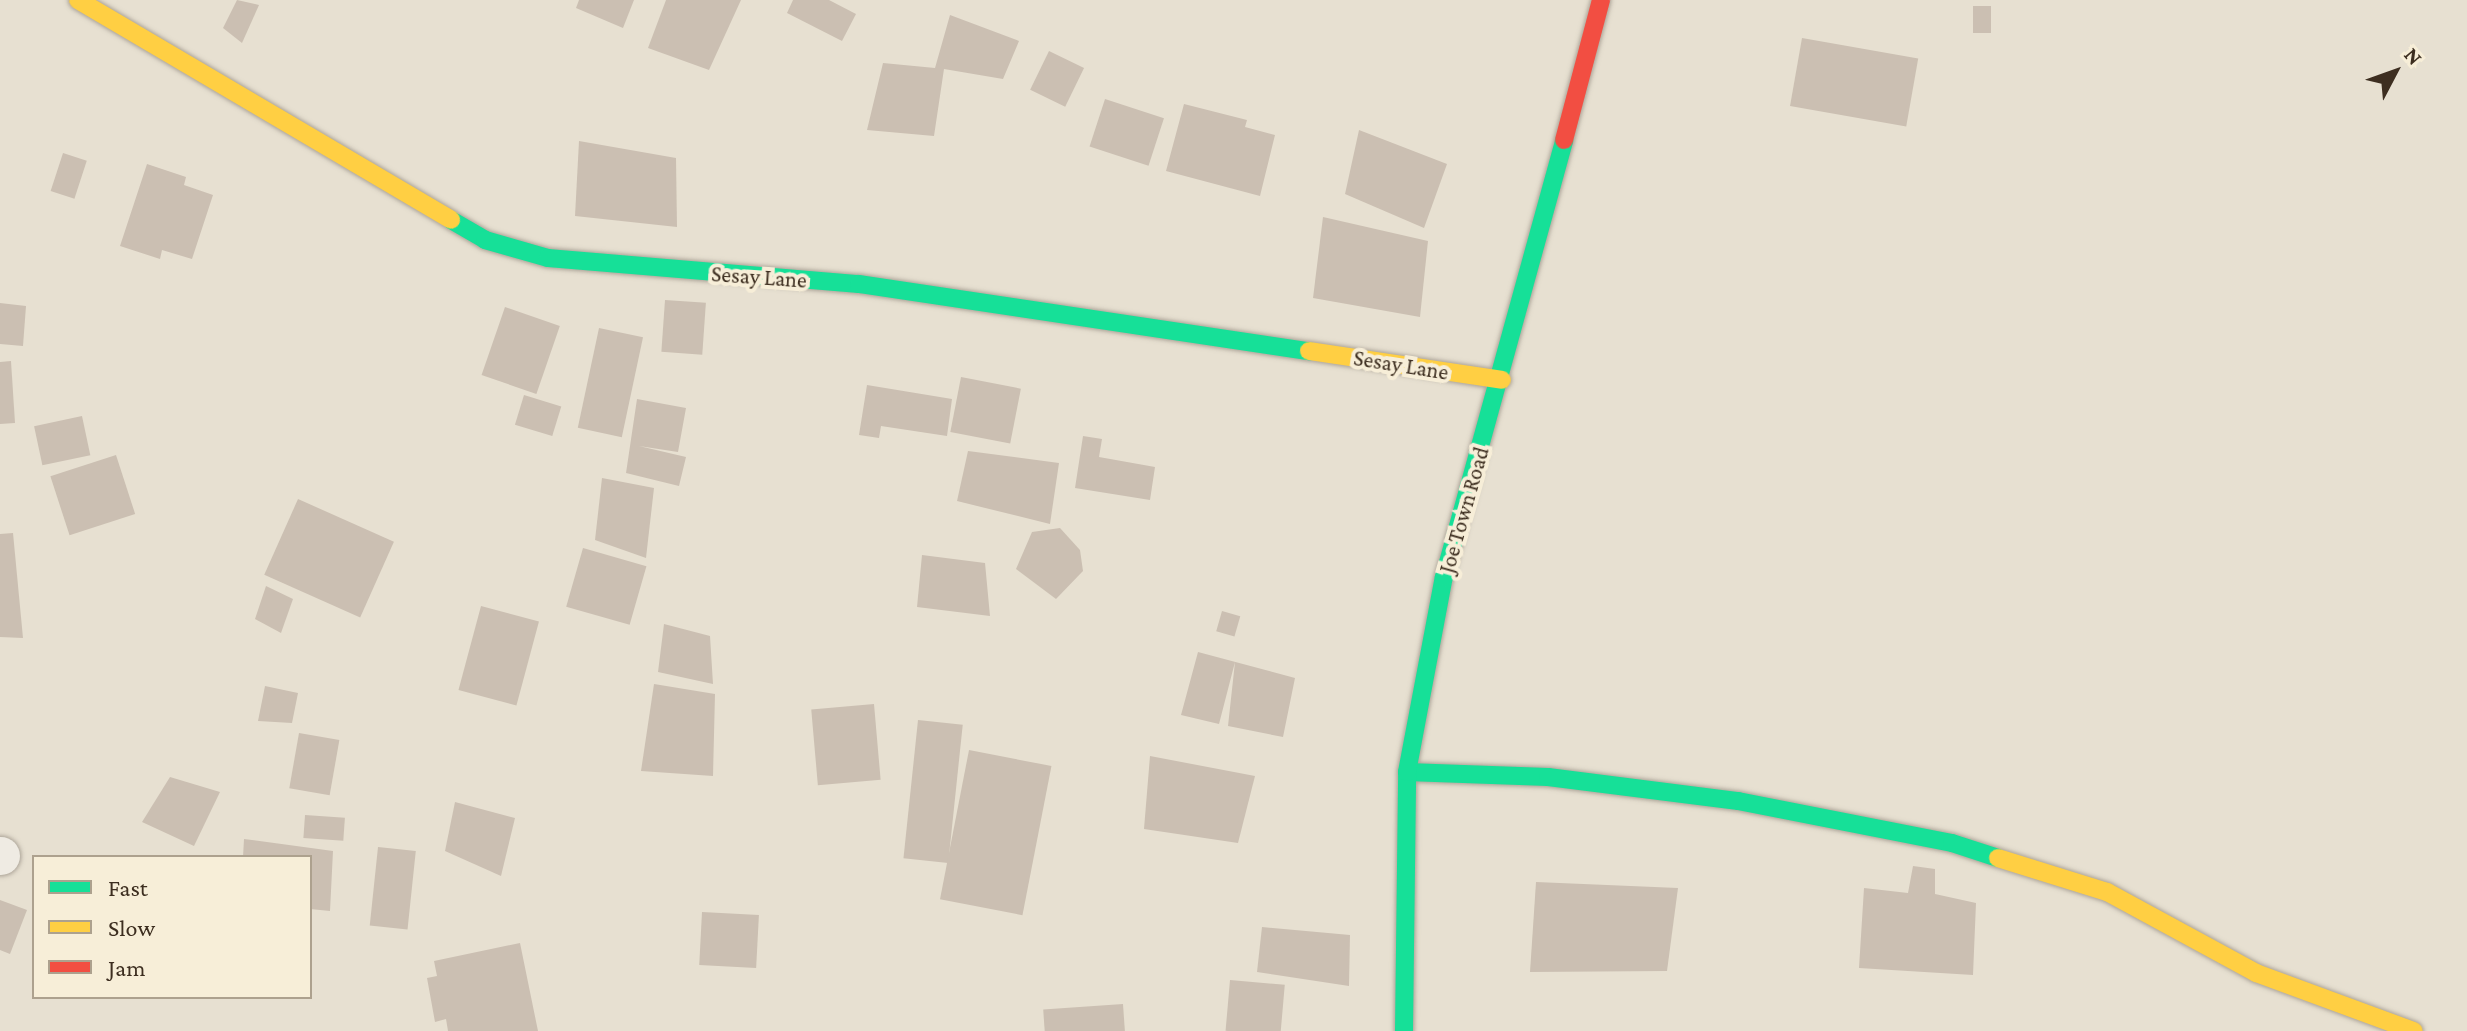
<!DOCTYPE html>
<style>
body{margin:0}
#map{position:relative;width:2467px;height:1031px;overflow:hidden;background:#e7e0d1;font-family:"Crimson Pro",serif}
div>[style]{position:absolute}
[style*='--x']{left:calc(var(--x)*1px);top:calc(var(--y)*1px);width:calc(var(--w)*1px);rotate:calc(var(--a)*1deg)}
.building>*{inset:0;background:#cbbfb2;transform-origin:0 0}
.roads{filter:drop-shadow(0 0 2px #ada599) drop-shadow(0 0 2px #ada599)}
.street>*{height:38px;margin:-19px;padding:0 19px;transform-origin:19px;border-radius:19px;background:#efebe3}
.fast>*{height:18px;margin:-9px;padding:0 9px;transform-origin:9px;border-radius:9px;background:#16e098}
.slow>*{height:18px;margin:-9px;padding:0 9px;transform-origin:9px;border-radius:9px;background:#ffcf43}
.jam>*{height:18px;margin:-9px;padding:0 9px;transform-origin:9px;border-radius:9px;background:#f24e42}
span{translate:-50% -50%;white-space:nowrap;text-align:center;line-height:1.15;-webkit-text-stroke:8px #f7eed8;paint-order:stroke}
.street-label{font-size:22px;color:#3d2e20}
.legend{position:absolute;left:32px;top:855px;width:280px;height:144px;box-sizing:border-box;background:#f7eed8;border:2px solid #ada18e;margin:0;padding:10px 14px;list-style:none;font-size:24px;color:#3d2e20}
.legend li{display:flex;align-items:center;gap:16px;height:40px}
.legend b{width:40px;border:2px solid #ada18e}
.north{position:absolute;left:2355px;top:32px;width:80px;height:80px;-webkit-text-stroke:6px #f7eed8;paint-order:stroke;rotate:49deg;font-size:22px;font-weight:700;line-height:32px;text-align:center;color:#3d2e20}
.north::after{content:'';display:block;margin:auto;width:28px;height:36px;background:#3d2e20;clip-path:polygon(50% 0,100% 100%,50% 72%,0 100%)}
</style>
<div id="map">
<div class="building">
<div style="clip-path:polygon(237px 0,259px 5px,242px 43px,223px 28px)"></div>
<div style="clip-path:polygon(579px 0,634px 0,623px 28px,576px 8px)"></div>
<div style="clip-path:polygon(666px 0,741px 0,709px 70px,648px 48px)"></div>
<div style="clip-path:polygon(793px 0,829px 0,856px 14px,842px 41px,787px 13px)"></div>
<div style="left:1973px;top:6px;width:18px;height:27px"></div>
<div style="clip-path:polygon(950px 15px,1019px 41px,1003px 79px,944px 69px,934px 136px,867px 130px,883px 63px,935px 68px)"></div>
<div style="left:1802px;top:38px;width:118px;height:69px;rotate:10deg"></div>
<div style="left:1049px;top:51px;width:39px;height:43px;rotate:26deg"></div>
<div style="left:1105px;top:99px;width:62px;height:50px;rotate:18deg"></div>
<div style="clip-path:polygon(1184px 104px,1247px 120px,1245px 127px,1275px 135px,1260px 196px,1166px 171px)"></div>
<div style="clip-path:polygon(1359px 130px,1447px 164px,1424px 228px,1345px 194px)"></div>
<div style="clip-path:polygon(579px 141px,676px 158px,677px 227px,575px 216px)"></div>
<div style="left:63px;top:153px;width:25px;height:40px;rotate:18deg"></div>
<div style="clip-path:polygon(147px 164px,186px 177px,184px 185px,213px 195px,192px 259px,162px 250px,160px 259px,120px 246px)"></div>
<div style="clip-path:polygon(1323px 217px,1428px 241px,1420px 317px,1313px 298px)"></div>
<div style="left:665px;top:300px;width:41px;height:52px;rotate:4deg"></div>
<div style="clip-path:polygon(0 303px,26px 306px,23px 346px,0 344px)"></div>
<div style="left:505px;top:307px;width:58px;height:72px;rotate:19deg"></div>
<div style="left:599px;top:328px;width:45px;height:102px;rotate:12deg"></div>
<div style="clip-path:polygon(11px 361px,15px 423px,0 424px,0 362px)"></div>
<div style="left:961px;top:377px;width:61px;height:56px;rotate:11deg"></div>
<div style="clip-path:polygon(867px 385px,952px 399px,947px 436px,881px 426px,879px 438px,859px 435px)"></div>
<div style="left:524px;top:395px;width:39px;height:31px;rotate:17deg"></div>
<div style="clip-path:polygon(637px 399px,686px 408px,678px 452px,639px 446px,686px 457px,679px 486px,626px 473px)"></div>
<div style="left:82px;top:416px;width:40px;height:49px;rotate:78deg"></div>
<div style="clip-path:polygon(1083px 436px,1102px 439px,1099px 457px,1155px 467px,1150px 500px,1075px 488px)"></div>
<div style="clip-path:polygon(968px 451px,1059px 463px,1050px 524px,957px 501px)"></div>
<div style="left:116px;top:455px;width:62px;height:69px;rotate:72deg"></div>
<div style="clip-path:polygon(602px 478px,654px 488px,646px 558px,595px 540px)"></div>
<div style="left:298px;top:499px;width:105px;height:83px;rotate:24deg"></div>
<div style="clip-path:polygon(1060px 528px,1080px 550px,1083px 571px,1056px 599px,1016px 569px,1032px 532px)"></div>
<div style="clip-path:polygon(13px 533px,23px 638px,0 637px,0 534px)"></div>
<div style="left:583px;top:548px;width:66px;height:61px;rotate:16deg"></div>
<div style="clip-path:polygon(922px 555px,985px 563px,990px 616px,917px 607px)"></div>
<div style="clip-path:polygon(266px 586px,293px 599px,281px 633px,255px 619px)"></div>
<div style="left:481px;top:606px;width:60px;height:87px;rotate:15deg"></div>
<div style="left:1222px;top:611px;width:19px;height:21px;rotate:16deg"></div>
<div style="clip-path:polygon(664px 624px,710px 636px,713px 684px,658px 672px)"></div>
<div style="clip-path:polygon(1198px 652px,1295px 678px,1283px 737px,1228px 726px,1235px 662px,1219px 724px,1181px 715px)"></div>
<div style="clip-path:polygon(654px 684px,715px 694px,713px 776px,641px 771px)"></div>
<div style="clip-path:polygon(265px 686px,298px 693px,292px 723px,258px 721px)"></div>
<div style="left:874px;top:704px;width:76px;height:63px;rotate:85deg"></div>
<div style="left:918px;top:720px;width:45px;height:139px;rotate:6deg"></div>
<div style="left:299px;top:733px;width:41px;height:56px;rotate:10deg"></div>
<div style="left:969px;top:750px;width:84px;height:152px;rotate:11deg"></div>
<div style="clip-path:polygon(1150px 756px,1255px 776px,1238px 843px,1144px 829px)"></div>
<div style="clip-path:polygon(170px 777px,220px 792px,194px 846px,142px 822px)"></div>
<div style="clip-path:polygon(455px 802px,515px 818px,501px 876px,445px 851px)"></div>
<div style="left:305px;top:815px;width:40px;height:23px;rotate:4deg"></div>
<div style="clip-path:polygon(244px 839px,333px 851px,330px 911px,310px 909px,310px 857px,243px 857px)"></div>
<div style="left:378px;top:847px;width:38px;height:79px;rotate:6deg"></div>
<div style="clip-path:polygon(1913px 866px,1935px 869px,1935px 894px,1976px 903px,1973px 975px,1859px 968px,1864px 888px,1908px 893px)"></div>
<div style="clip-path:polygon(1536px 882px,1678px 888px,1667px 971px,1530px 972px)"></div>
<div style="clip-path:polygon(0 900px,27px 910px,10px 954px,0 950px)"></div>
<div style="left:702px;top:912px;width:57px;height:53px;rotate:3deg"></div>
<div style="clip-path:polygon(1262px 927px,1350px 935px,1349px 986px,1257px 972px)"></div>
<div style="clip-path:polygon(520px 943px,538px 1031px,448px 1031px,446px 1019px,435px 1022px,427px 978px,437px 976px,434px 961px)"></div>
<div style="left:1230px;top:980px;width:55px;height:51px;rotate:5deg"></div>
<div style="left:1123px;top:1004px;width:27px;height:80px;rotate:86deg"></div>
</div>
<div class="roads">
<div class="street">
<div style="--x:0;--y:856;--w:1;--a:0"></div>
</div>
<div class="fast">
<div style="--x:451;--y:220;--w:39;--a:30"></div>
<div style="--x:485;--y:240;--w:66;--a:15.9"></div>
<div style="--x:548;--y:258;--w:312;--a:4.8"></div>
<div style="--x:859;--y:284;--w:455;--a:8.5"></div>
<div style="--x:1407;--y:772;--w:141;--a:2"></div>
<div style="--x:1548;--y:777;--w:192;--a:7.2"></div>
<div style="--x:1738;--y:801;--w:218;--a:11.1"></div>
<div style="--x:1952;--y:843;--w:48;--a:18.1"></div>
<div style="--x:1404;--y:1031;--w:259;--a:-89.3"></div>
<div style="--x:1407;--y:772;--w:198;--a:-79.3"></div>
<div style="--x:1444;--y:577;--w:453;--a:-74.6"></div>
</div>
<div class="slow">
<div style="--x:78;--y:0;--w:433;--a:30.5"></div>
<div style="--x:1309;--y:351;--w:195;--a:8.5"></div>
<div style="--x:1998;--y:858;--w:114;--a:17.3"></div>
<div style="--x:2107;--y:892;--w:170;--a:28.5"></div>
<div style="--x:2256;--y:973;--w:168;--a:20.2"></div>
</div>
<div class="jam">
<div style="--x:1564;--y:140;--w:145;--a:-75.2"></div>
</div>
</div>
<div class="street-label">
<span style="left:759px;top:277px;rotate:4deg">Sesay Lane</span>
<span style="left:1401px;top:365px;rotate:9deg">Sesay Lane</span>
<span style="left:1464px;top:510px;rotate:-74deg">Joe Town Road</span>
</div>
<ul class="legend">
<li><b style="height:10px;background:#16e098"></b>Fast</li>
<li><b style="height:10px;background:#ffcf43"></b>Slow</li>
<li><b style="height:10px;background:#f24e42"></b>Jam</li>
</ul>
<div class="north">N</div>
</div>
